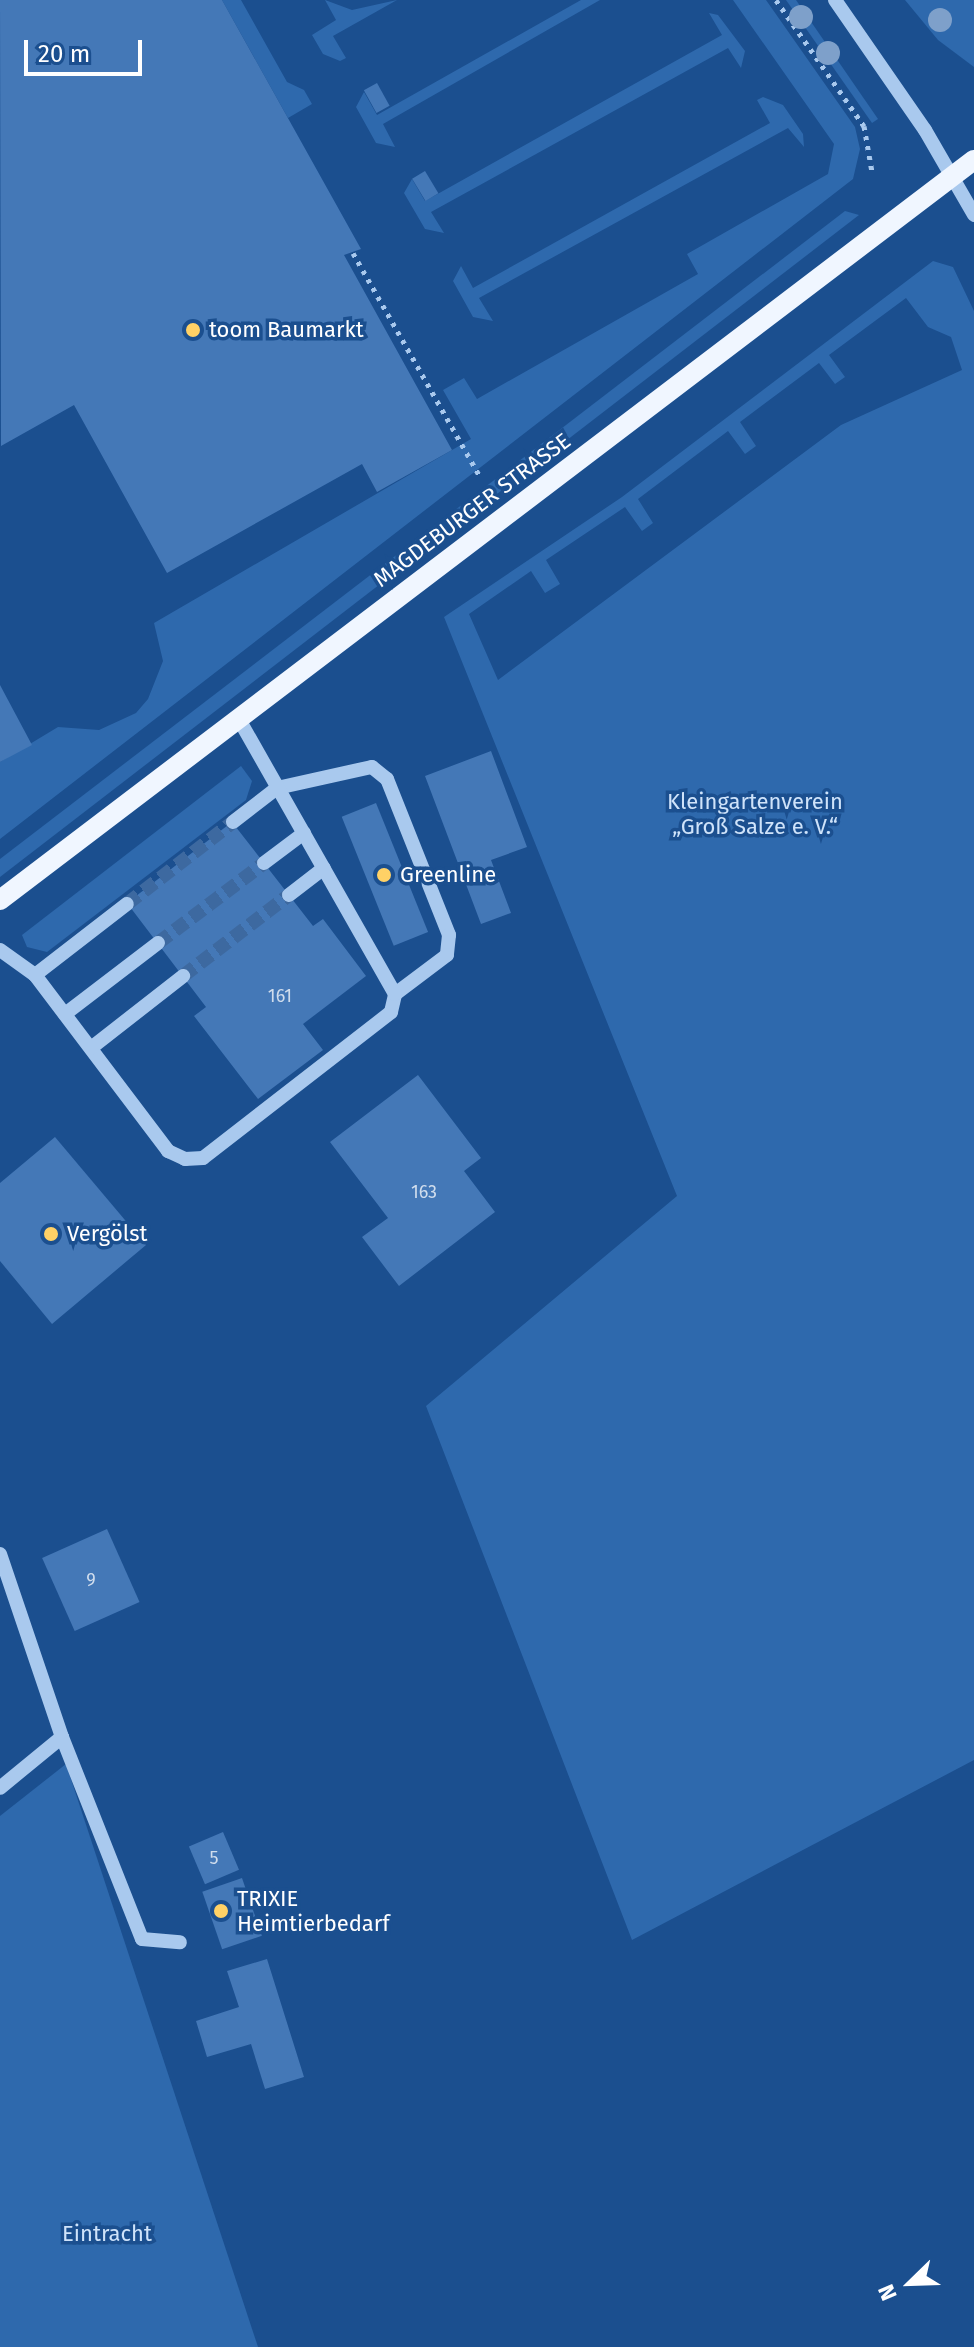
<!DOCTYPE html>
<meta charset="utf-8">
<style>
body{margin:0}
#map{position:relative;width:974px;height:2347px;overflow:hidden;background:#1b4f8f;font-family:"Fira Sans",sans-serif}
div>[style]{position:absolute}
[style*='--x']{left:calc(var(--x)*1px);top:calc(var(--y)*1px);width:calc(var(--w)*1px);rotate:calc(var(--a)*1deg)}
.green>*{inset:0;background:#2e69ad}
.building>*{inset:0;background:#4478b7;transform-origin:0 0}
.minor-tunnel>*{height:14px;margin-top:-7px;transform-origin:0;background:repeating-linear-gradient(90deg,#3d69a0 0 14px,transparent 0 21px)}
.path>*{height:5px;margin-top:-2.5px;transform-origin:0;background:repeating-linear-gradient(90deg,#a9c9ee 0 4px,transparent 0 10px)}
.minor>*{height:14px;margin:-7px;padding:0 7px;transform-origin:7px;border-radius:7px;background:#a9c9ee}
.major>*{height:20px;margin:-10px;padding:0 10px;transform-origin:10px;border-radius:10px;background:#f0f6ff}
.trees>*{width:24px;height:24px;margin:-12px;border-radius:50%;background:#7ea0ca}
.dots>*{width:22px;height:22px;translate:-50% -50%;box-sizing:border-box;border:4px solid #1b4f8f;border-radius:50%}
span{translate:-50% -50%;white-space:nowrap;text-align:center;line-height:1.15;-webkit-text-stroke:7px #1b4f8f;paint-order:stroke}
.number-label{font-size:18px;color:#d0dded}
.number-label span{-webkit-text-stroke-width:0}
.poi-label{font-size:22px;color:#fff}
.left{translate:0 -50%;text-align:left}
.street-label{font-size:22px;color:#fff}
.park-label{font-size:22px;color:#cfe3fa}
.north{position:absolute;left:870px;top:2243px;width:80px;height:80px;-webkit-text-stroke:6px #1b4f8f;paint-order:stroke;rotate:247deg;font-size:22px;font-weight:700;line-height:32px;text-align:center;color:#fff}
.north::after{content:'';display:block;margin:auto;width:28px;height:36px;background:#fff;clip-path:polygon(50% 0,100% 100%,50% 72%,0 100%)}
.scale{position:absolute;left:24px;top:40px;width:118px;height:36px;box-sizing:border-box;border:4px solid #fff;border-top:0;padding-left:10px;font-size:24px;line-height:28px;white-space:nowrap;color:#fff;-webkit-text-stroke:6px #1b4f8f;paint-order:stroke}
</style>
<div id="map">
<div class="green">
<div style="clip-path:polygon(222px 0,241px 0,287px 82px,304px 90px,312px 104px,288px 118px)"></div>
<div style="clip-path:polygon(325px 0,352px 10px,397px 0,333px 36px,346px 58px,340px 61px,323px 54px,312px 35px,336px 20px)"></div>
<div style="clip-path:polygon(581px 0,600px 0,383px 124px,395px 147px,376px 143px,356px 107px,364px 92px,377px 115px)"></div>
<div style="clip-path:polygon(733px 0,766px 0,855px 127px,860px 149px,853px 179px,0 839px,0 762px,58px 727px,99px 730px,136px 713px,148px 699px,163px 661px,154px 623px,471px 439px,443px 390px,464px 378px,477px 399px,698px 274px,687px 254px,828px 174px,834px 144px)"></div>
<div style="clip-path:polygon(786px 0,796px 0,878px 119px,872px 123px)"></div>
<div style="clip-path:polygon(905px 0,974px 0,974px 67px,938px 40px)"></div>
<div style="clip-path:polygon(709px 13px,718px 15px,745px 51px,741px 68px,728px 48px,431px 212px,444px 233px,425px 229px,404px 193px,412px 179px,425px 201px,722px 35px)"></div>
<div style="clip-path:polygon(763px 97px,783px 105px,803px 134px,804px 147px,788px 128px,479px 298px,493px 321px,473px 317px,453px 281px,461px 266px,473px 288px,770px 123px,757px 100px)"></div>
<div style="clip-path:polygon(845px 211px,859px 215px,0 877px,0 859px)"></div>
<div style="clip-path:polygon(evenodd,933px 261px,953px 267px,974px 311px,974px 1760px,632px 1940px,426px 1406px,677px 1196px,444px 617px,622px 497px,933px 261px,906px 298px,928px 327px,951px 337px,962px 370px,841px 425px,498px 680px,469px 614px,531px 571px,545px 593px,560px 584px,546px 560px,625px 507px,642px 531px,653px 523px,638px 499px,728px 431px,745px 454px,756px 446px,740px 422px,819px 363px,835px 384px,845px 377px,829px 355px,906px 298px)"></div>
<div style="clip-path:polygon(241px 766px,252px 781px,246px 800px,47px 952px,27px 947px,22px 935px)"></div>
<div style="clip-path:polygon(66px 1764px,258px 2347px,0 2347px,0 1816px)"></div>
</div>
<div class="building">
<div style="clip-path:polygon(0 0,222px 0,361px 249px,344px 255px,452px 450px,377px 492px,362px 464px,167px 573px,74px 405px,1px 446px)"></div>
<div style="left:377px;top:83px;width:26px;height:15px;rotate:61deg"></div>
<div style="left:425px;top:171px;width:26px;height:15px;rotate:59deg"></div>
<div style="clip-path:polygon(0 685px,32px 745px,0 762px)"></div>
<div style="clip-path:polygon(491px 751px,527px 847px,491px 860px,511px 913px,481px 924px,425px 776px)"></div>
<div style="left:376px;top:803px;width:139px;height:37px;rotate:68deg"></div>
<div style="clip-path:polygon(232px 822px,313px 926px,323px 919px,366px 976px,303px 1024px,323px 1050px,258px 1099px,194px 1016px,206px 1007px,127px 903px)"></div>
<div style="clip-path:polygon(418px 1075px,481px 1158px,464px 1171px,495px 1212px,399px 1286px,362px 1237px,388px 1218px,330px 1142px)"></div>
<div style="clip-path:polygon(55px 1137px,146px 1245px,52px 1324px,0 1261px,0 1183px)"></div>
<div style="left:107px;top:1529px;width:80px;height:71px;rotate:66deg"></div>
<div style="left:223px;top:1832px;width:41px;height:37px;rotate:67deg"></div>
<div style="left:242px;top:1878px;width:61px;height:42px;rotate:71deg"></div>
<div style="clip-path:polygon(267px 1959px,304px 2077px,265px 2089px,251px 2044px,207px 2057px,196px 2021px,239px 2007px,227px 1971px)"></div>
</div>
<div class="minor-tunnel">
<div style="--x:127;--y:904;--w:134;--a:-37.7"></div>
<div style="--x:158;--y:943;--w:133;--a:-37"></div>
<div style="--x:183;--y:976;--w:133;--a:-37.4"></div>
</div>
<div class="path">
<div style="--x:776;--y:0;--w:154;--a:55.1"></div>
<div style="--x:864;--y:126;--w:47;--a:80.1"></div>
<div style="--x:353;--y:253;--w:257;--a:60.4"></div>
</div>
<div class="minor">
<div style="--x:835;--y:0;--w:158;--a:55.3"></div>
<div style="--x:925;--y:130;--w:98;--a:60"></div>
<div style="--x:233;--y:822;--w:56;--a:-37.7"></div>
<div style="--x:277;--y:788;--w:97;--a:-12.5"></div>
<div style="--x:372;--y:767;--w:19;--a:39"></div>
<div style="--x:387;--y:779;--w:168;--a:68.3"></div>
<div style="--x:449;--y:935;--w:20;--a:96"></div>
<div style="--x:447;--y:955;--w:65;--a:143.1"></div>
<div style="--x:264;--y:863;--w:50;--a:-36.9"></div>
<div style="--x:289;--y:895;--w:44;--a:-37.6"></div>
<div style="--x:0;--y:950;--w:43;--a:35.5"></div>
<div style="--x:35;--y:975;--w:221;--a:52.9"></div>
<div style="--x:168;--y:1151;--w:19;--a:25"></div>
<div style="--x:185;--y:1159;--w:18;--a:-3"></div>
<div style="--x:203;--y:1158;--w:238;--a:-37.8"></div>
<div style="--x:391;--y:1012;--w:18;--a:-77"></div>
<div style="--x:395;--y:994;--w:318;--a:-119.6"></div>
<div style="--x:35;--y:975;--w:116;--a:-37.7"></div>
<div style="--x:65;--y:1014;--w:117;--a:-37.4"></div>
<div style="--x:91;--y:1048;--w:117;--a:-38"></div>
<div style="--x:0;--y:1554;--w:193;--a:71.3"></div>
<div style="--x:62;--y:1737;--w:80;--a:140.6"></div>
<div style="--x:62;--y:1737;--w:217;--a:68.4"></div>
<div style="--x:142;--y:1939;--w:38;--a:5"></div>
</div>
<div class="major">
<div style="--x:0;--y:900;--w:1223;--a:-37.23"></div>
</div>
<div class="trees">
<div style="left:801px;top:17px"></div>
<div style="left:940px;top:20px"></div>
<div style="left:828px;top:53px"></div>
</div>
<div class="dots">
<div style="left:193px;top:330px;background:#ffd166"></div>
<div style="left:384px;top:875px;background:#ffd166"></div>
<div style="left:51px;top:1234px;background:#ffd166"></div>
<div style="left:221px;top:1911px;background:#ffd166"></div>
</div>
<div class="number-label">
<span style="left:280px;top:996px">161</span>
<span style="left:424px;top:1192px">163</span>
<span style="left:91px;top:1580px">9</span>
<span style="left:214px;top:1858px">5</span>
</div>
<div class="poi-label">
<span class="left" style="left:209px;top:330px">toom Baumarkt</span>
<span class="left" style="left:400px;top:875px">Greenline</span>
<span class="left" style="left:67px;top:1234px">Vergölst</span>
<span class="left" style="left:237px;top:1911px">TRIXIE<br>Heimtierbedarf</span>
</div>
<div class="street-label">
<span style="left:472px;top:510px;rotate:-37deg">MAGDEBURGER STRASSE</span>
</div>
<div class="park-label">
<span style="left:755px;top:814px">Kleingartenverein<br>„Groß Salze e. V.“</span>
<span style="left:107px;top:2234px">Eintracht</span>
</div>
<div class="north">N</div>
<div class="scale">20 m</div>
</div>
